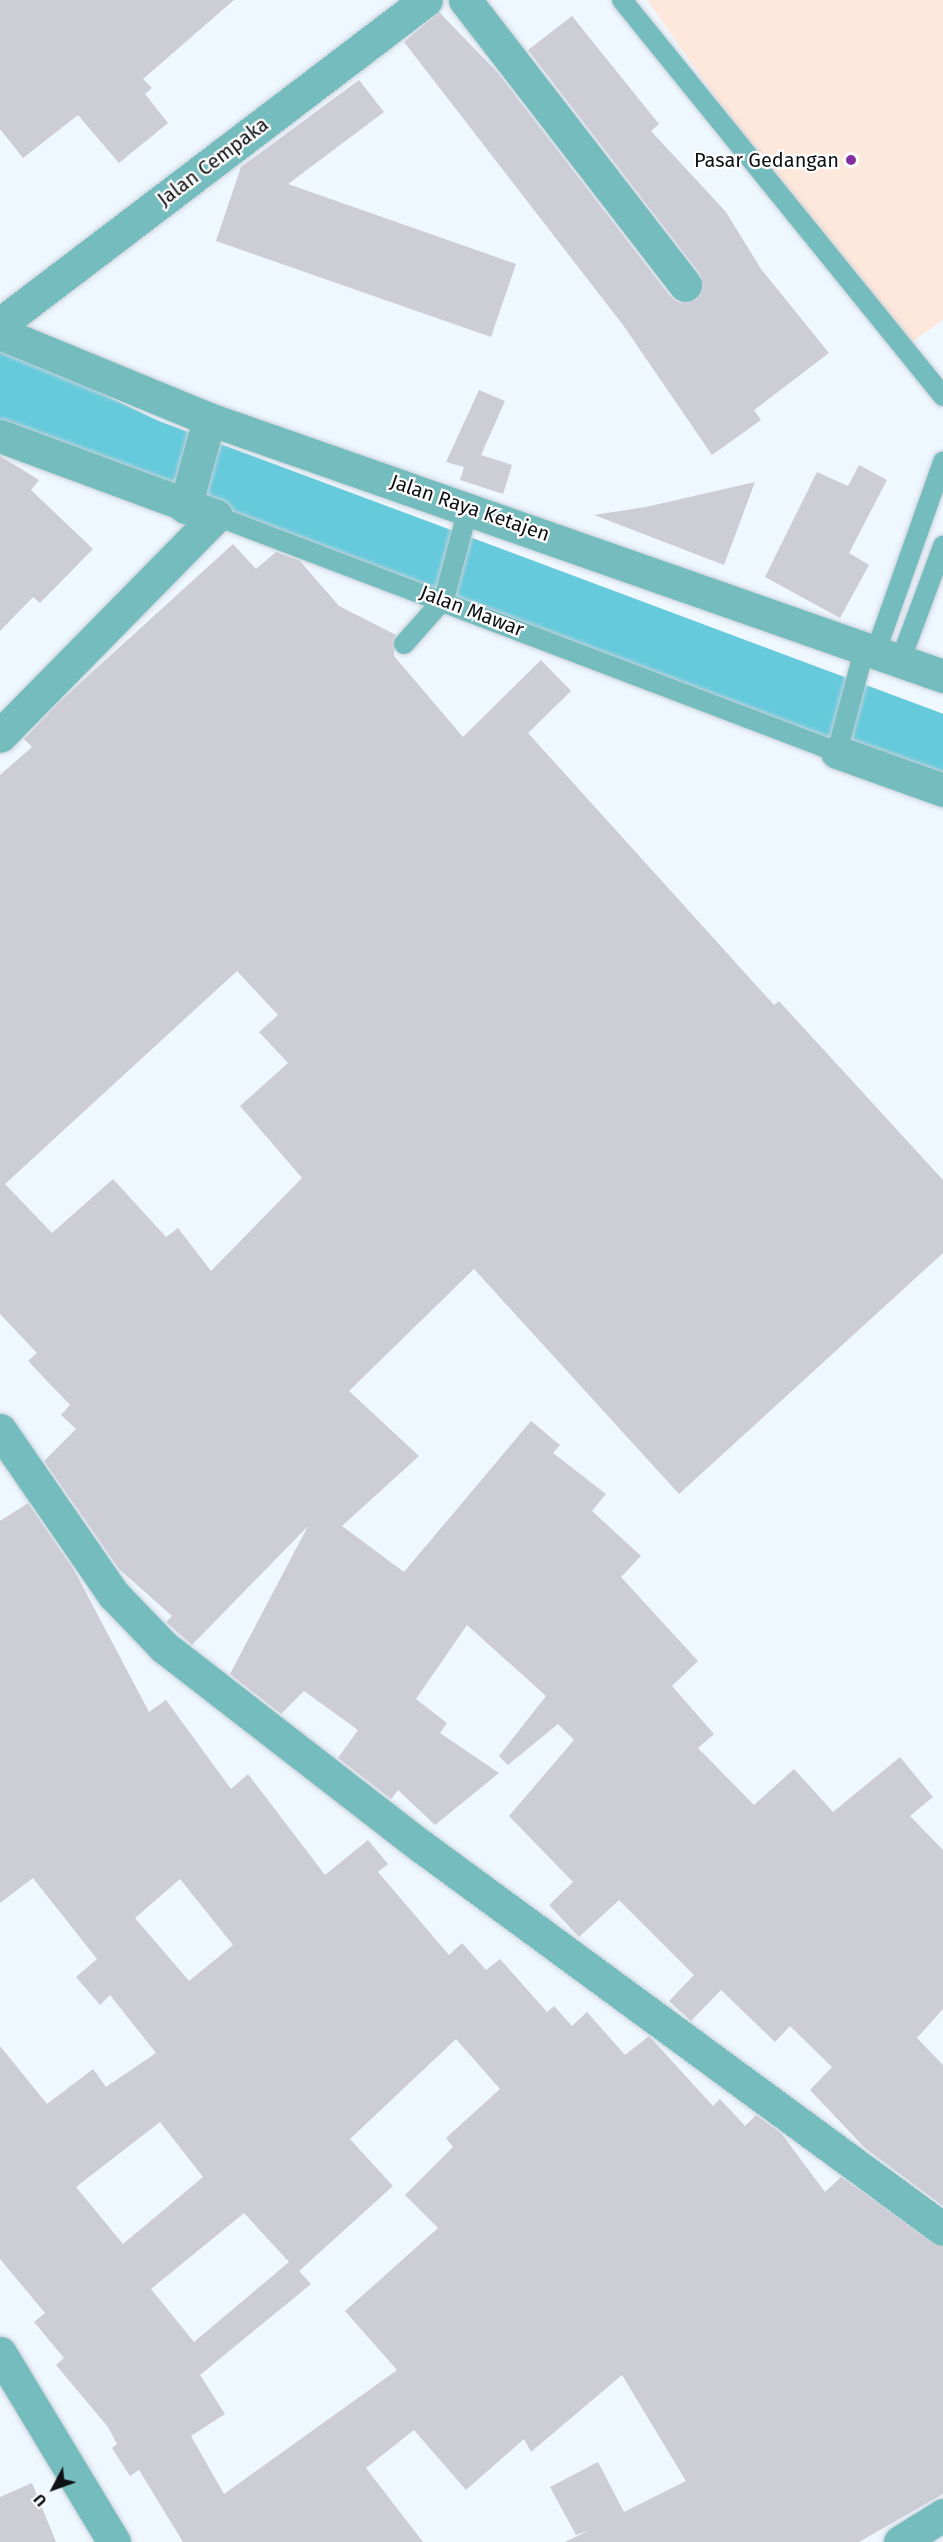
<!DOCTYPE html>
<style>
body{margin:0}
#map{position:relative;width:943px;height:2542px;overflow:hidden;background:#eff7ff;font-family:"Fira Sans",sans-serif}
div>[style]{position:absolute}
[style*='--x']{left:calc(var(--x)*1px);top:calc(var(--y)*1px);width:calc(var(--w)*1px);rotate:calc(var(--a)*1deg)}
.commercial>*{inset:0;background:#fee7db}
.river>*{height:68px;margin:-34px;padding:0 34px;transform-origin:34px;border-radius:34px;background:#65cadc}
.building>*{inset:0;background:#cdcdd6}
.roads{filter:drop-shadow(0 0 2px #cbd2d9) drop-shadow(0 0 2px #cbd2d9)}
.service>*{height:20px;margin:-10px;padding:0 10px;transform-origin:10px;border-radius:10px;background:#75bcbe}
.minor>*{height:33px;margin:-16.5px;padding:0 16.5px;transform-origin:16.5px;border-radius:16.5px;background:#75bcbe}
.tertiary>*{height:33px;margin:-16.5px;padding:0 16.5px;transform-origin:16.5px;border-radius:16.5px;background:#75bcbe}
.dots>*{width:16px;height:16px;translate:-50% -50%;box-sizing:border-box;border:3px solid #fff;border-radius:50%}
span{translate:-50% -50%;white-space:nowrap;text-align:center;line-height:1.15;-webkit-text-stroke:4.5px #fff;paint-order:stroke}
.poi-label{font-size:20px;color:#0e1113}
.right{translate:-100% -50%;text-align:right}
.street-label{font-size:20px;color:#0e1113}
.north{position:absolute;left:24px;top:2458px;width:60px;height:60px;-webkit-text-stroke:4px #fff;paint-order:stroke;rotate:229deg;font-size:16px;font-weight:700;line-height:24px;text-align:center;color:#0e1113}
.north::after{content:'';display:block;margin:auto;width:21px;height:27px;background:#0e1113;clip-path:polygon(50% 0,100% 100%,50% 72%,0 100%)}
</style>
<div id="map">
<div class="commercial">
<div style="clip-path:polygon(647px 0,943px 0,943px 320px,896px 353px)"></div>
</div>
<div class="river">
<div style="--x:0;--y:382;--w:161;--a:25.8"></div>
<div style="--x:145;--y:452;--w:852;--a:20.48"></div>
</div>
<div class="building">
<div style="clip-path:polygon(0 0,234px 0,143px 79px,152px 88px,145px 94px,168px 123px,119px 163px,78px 115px,23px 158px,0 129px)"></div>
<div style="clip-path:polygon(439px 12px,498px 73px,670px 296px,678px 302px,696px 300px,702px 292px,700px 274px,528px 50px,572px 16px,659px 124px,651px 131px,726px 212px,761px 269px,829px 353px,754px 410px,761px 420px,712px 455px,623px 325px,404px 42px)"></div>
<div style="clip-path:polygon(359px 80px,384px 112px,288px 184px,516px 264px,491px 337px,216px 241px,241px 167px)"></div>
<div style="clip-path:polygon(479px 390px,505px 401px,481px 455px,512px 465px,503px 494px,460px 480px,464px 467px,446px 462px)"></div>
<div style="clip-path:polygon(0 456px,39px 480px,31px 490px,93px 549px,40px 603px,33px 597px,0 631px)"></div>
<div style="clip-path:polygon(859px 465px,887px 480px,849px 553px,869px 565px,840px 618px,765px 577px,817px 472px,848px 486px)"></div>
<div style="clip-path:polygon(755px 482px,724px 565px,594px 515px,646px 507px)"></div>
<div style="clip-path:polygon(evenodd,233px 544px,256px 569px,276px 552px,299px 560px,339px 606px,396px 635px,394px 656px,463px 737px,541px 660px,571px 691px,528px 733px,774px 1005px,779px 1001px,943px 1180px,943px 1253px,679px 1494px,474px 1269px,349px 1391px,419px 1456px,342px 1526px,404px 1572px,531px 1421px,560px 1445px,553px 1453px,606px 1494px,592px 1511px,641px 1556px,621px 1577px,698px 1661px,672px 1686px,714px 1734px,698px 1748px,754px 1805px,794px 1769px,833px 1812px,900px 1757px,933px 1797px,910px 1816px,943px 1850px,943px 2009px,917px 2038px,943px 2065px,943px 2206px,865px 2148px,810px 2090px,832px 2067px,790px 2026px,775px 2042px,721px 1990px,691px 2021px,669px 2001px,694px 1975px,619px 1900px,579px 1937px,549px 1905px,573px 1882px,509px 1816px,574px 1740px,558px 1724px,508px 1765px,499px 1756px,546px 1696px,467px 1625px,416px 1699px,447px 1723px,440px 1733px,499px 1773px,435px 1825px,398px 1790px,391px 1799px,338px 1758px,358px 1730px,304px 1691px,281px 1714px,230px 1674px,308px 1526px,192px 1645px,166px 1622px,172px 1616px,119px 1569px,44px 1461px,76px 1429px,61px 1415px,70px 1405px,28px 1361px,37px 1353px,0 1314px,0 775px,32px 747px,24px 739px,57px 704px,233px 544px,237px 971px,278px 1015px,259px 1032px,288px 1063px,240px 1106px,302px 1178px,211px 1271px,178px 1228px,166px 1237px,113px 1179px,52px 1233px,5px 1184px,237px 971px)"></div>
<div style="clip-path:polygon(evenodd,28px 1503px,74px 1570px,149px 1712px,166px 1700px,231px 1789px,248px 1774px,325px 1875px,368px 1840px,388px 1864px,378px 1872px,449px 1955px,462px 1943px,486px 1970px,500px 1959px,547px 2012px,554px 2006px,572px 2026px,587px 2012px,625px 2055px,649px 2036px,713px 2106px,720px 2099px,745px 2126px,756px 2115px,781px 2133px,825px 2192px,841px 2177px,943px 2247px,943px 2494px,859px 2542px,565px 2542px,588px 2531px,576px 2535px,550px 2487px,598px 2462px,624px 2512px,686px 2481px,622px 2375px,531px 2452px,524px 2439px,466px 2490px,414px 2430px,366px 2468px,423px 2542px,183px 2542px,139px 2470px,130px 2476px,112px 2448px,117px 2444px,108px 2427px,56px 2365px,64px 2358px,34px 2322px,45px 2313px,0 2259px,0 2046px,47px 2104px,93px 2069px,106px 2087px,156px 2053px,110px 1995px,100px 2005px,76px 1977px,97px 1959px,33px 1878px,0 1903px,0 1521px,28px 1503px,180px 1879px,233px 1945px,189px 1981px,135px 1918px,180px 1879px,28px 1503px,456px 2039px,500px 2089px,446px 2138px,453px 2147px,405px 2195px,438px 2228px,345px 2311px,397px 2370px,224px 2494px,191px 2436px,225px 2414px,200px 2375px,311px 2284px,299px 2271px,393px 2186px,350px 2139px,456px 2039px,28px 1503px,160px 2122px,203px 2177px,123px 2244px,76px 2187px,160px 2122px,28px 1503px,244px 2213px,289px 2262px,194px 2342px,151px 2289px,244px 2213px)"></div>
<div style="clip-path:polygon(32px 2483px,56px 2542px,0 2542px,0 2497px)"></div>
</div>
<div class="roads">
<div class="service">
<div style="--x:622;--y:0;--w:510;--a:50.97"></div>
<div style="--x:216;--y:516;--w:664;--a:20.81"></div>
<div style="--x:837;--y:752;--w:109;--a:-75.1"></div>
<div style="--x:404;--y:644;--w:60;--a:-48.4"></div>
<div style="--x:444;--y:599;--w:96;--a:-75"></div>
<div style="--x:876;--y:651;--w:201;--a:-70.5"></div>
<div style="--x:901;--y:659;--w:121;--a:-69.6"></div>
</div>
<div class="minor">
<div style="--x:465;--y:0;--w:360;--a:52.3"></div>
<div style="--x:0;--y:324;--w:535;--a:-37.26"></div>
<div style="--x:0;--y:436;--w:230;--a:20.3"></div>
<div style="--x:216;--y:516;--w:308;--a:134.5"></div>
<div style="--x:837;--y:752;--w:113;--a:19.7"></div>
<div style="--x:0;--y:1430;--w:201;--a:55.4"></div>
<div style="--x:114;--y:1595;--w:72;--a:46.1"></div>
<div style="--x:164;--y:1647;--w:325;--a:37.8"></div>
<div style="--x:421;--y:1846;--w:647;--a:36.27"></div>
<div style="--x:0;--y:2353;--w:221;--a:58.9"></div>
<div style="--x:900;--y:2542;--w:51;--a:-32.1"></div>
</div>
<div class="tertiary">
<div style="--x:0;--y:333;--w:226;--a:22.4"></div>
<div style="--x:209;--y:419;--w:778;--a:19.3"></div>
<div style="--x:185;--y:507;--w:91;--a:-74.7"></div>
</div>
</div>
<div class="dots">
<div style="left:851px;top:160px;background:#82309f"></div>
</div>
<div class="poi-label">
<span class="right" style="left:839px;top:160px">Pasar Gedangan</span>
</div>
<div class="street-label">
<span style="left:213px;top:162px;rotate:-37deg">Jalan Cempaka</span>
<span style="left:470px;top:508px;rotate:19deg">Jalan Raya Ketajen</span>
<span style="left:472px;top:611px;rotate:21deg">Jalan Mawar</span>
</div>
<div class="north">U</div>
</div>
